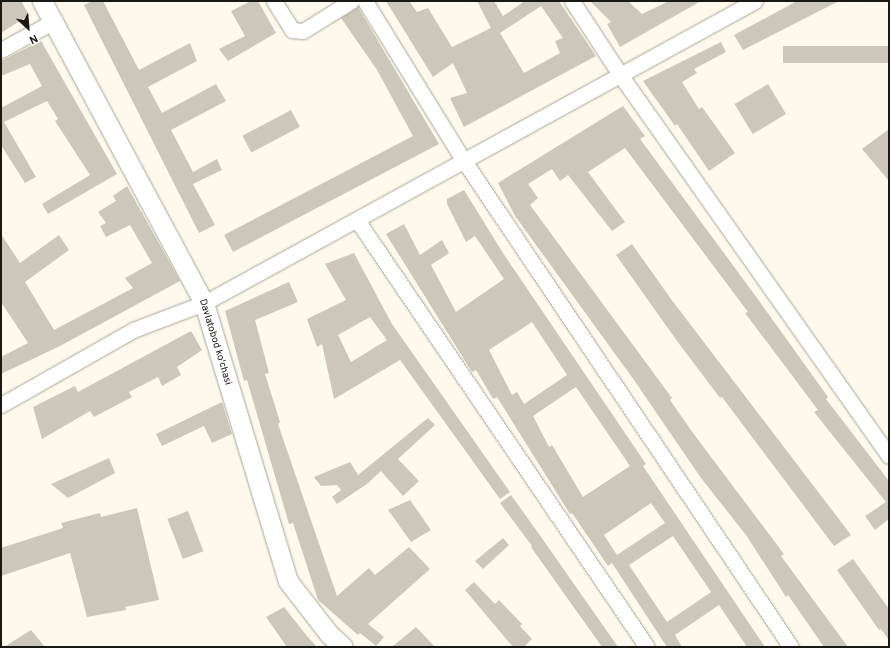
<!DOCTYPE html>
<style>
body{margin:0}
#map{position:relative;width:890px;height:648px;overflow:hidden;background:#fef9ec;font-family:Overpass,sans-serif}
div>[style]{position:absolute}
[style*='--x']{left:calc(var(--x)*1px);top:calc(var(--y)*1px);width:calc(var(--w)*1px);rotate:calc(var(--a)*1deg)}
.building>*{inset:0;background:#ccc7ba;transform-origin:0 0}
.roads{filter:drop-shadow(0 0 1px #a9a598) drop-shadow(0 0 1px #a9a598)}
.minor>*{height:15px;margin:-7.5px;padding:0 7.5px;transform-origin:7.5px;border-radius:7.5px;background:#fff}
.tertiary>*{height:19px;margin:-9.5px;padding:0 9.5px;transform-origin:9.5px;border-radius:9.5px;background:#fff}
span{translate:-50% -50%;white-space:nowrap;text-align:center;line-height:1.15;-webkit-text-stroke:4px #fff;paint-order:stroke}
.street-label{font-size:10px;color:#191813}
.frame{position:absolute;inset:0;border:2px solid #191813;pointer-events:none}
.north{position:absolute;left:8px;top:8px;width:40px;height:40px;-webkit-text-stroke:3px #fff;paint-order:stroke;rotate:154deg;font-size:11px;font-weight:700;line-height:16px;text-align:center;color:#191813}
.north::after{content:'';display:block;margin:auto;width:14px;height:18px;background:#191813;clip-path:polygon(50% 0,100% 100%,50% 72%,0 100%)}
</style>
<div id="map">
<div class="building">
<div style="clip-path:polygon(1px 1px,21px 1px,29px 15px,1px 33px)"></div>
<div style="clip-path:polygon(92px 1px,103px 1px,139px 70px,190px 43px,197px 61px,148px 87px,162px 113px,216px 84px,226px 101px,171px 130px,193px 172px,217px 159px,222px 170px,193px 184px,215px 225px,199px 233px,84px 5px)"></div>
<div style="clip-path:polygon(251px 1px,258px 1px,276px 33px,228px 61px,219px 49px,245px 36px,231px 11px)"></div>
<div style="clip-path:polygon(evenodd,386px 1px,409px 1px,417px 12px,428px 8px,452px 47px,491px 28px,477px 1px,494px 1px,503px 16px,525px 1px,559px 1px,596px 56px,464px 127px,450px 98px,467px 93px,453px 63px,433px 77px,386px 1px,541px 6px,563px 38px,555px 41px,560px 53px,524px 73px,500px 33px,541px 6px)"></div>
<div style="clip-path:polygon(590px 1px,628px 1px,642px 14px,669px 1px,701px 1px,620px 47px,607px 24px,611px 22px)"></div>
<div style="clip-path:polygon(797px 1px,839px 1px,743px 50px,734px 35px)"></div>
<div style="clip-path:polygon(358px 7px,439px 144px,233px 252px,224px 235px,413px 136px,377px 70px,341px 18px)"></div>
<div style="clip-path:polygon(41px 41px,117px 174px,48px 214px,42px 204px,90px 175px,55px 121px,58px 119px,47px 101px,4px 122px,36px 177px,25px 183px,1px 145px,1px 108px,42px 86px,30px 64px,1px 76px,1px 61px)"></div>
<div style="clip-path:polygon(721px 42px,726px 52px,694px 69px,697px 73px,682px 82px,699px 109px,702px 107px,735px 153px,709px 171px,677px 124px,675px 126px,643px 81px)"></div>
<div style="left:889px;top:46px;width:17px;height:106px;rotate:90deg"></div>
<div style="left:768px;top:84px;width:35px;height:39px;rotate:59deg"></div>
<div style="clip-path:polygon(623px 106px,645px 136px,640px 139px,757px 298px,828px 397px,826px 399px,889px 481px,889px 519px,875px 530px,865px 516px,886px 502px,814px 412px,818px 410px,745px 313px,748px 312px,625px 148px,588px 172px,625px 222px,612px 231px,568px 175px,560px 181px,552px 169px,528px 184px,538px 198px,530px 205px,672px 398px,670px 400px,693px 433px,784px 554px,781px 556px,848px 647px,824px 647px,788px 595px,786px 597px,746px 535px,701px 478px,634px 380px,515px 216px,498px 183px)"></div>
<div style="left:291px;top:110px;width:19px;height:55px;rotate:62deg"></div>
<div style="clip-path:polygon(889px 129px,889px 181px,862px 149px)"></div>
<div style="clip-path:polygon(127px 186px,180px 281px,60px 346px,1px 374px,1px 357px,28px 343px,1px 302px,1px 234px,20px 263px,59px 235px,69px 250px,25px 282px,54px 330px,133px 288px,125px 278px,152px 263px,130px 225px,106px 237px,100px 226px,106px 223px,98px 212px,116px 201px,113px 196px)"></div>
<div style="clip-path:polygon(evenodd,464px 190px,503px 253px,646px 464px,643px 466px,765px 647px,747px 647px,719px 605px,675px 635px,682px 647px,667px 647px,612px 563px,608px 566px,572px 513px,570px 514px,497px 397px,493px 399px,476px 370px,472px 372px,386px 234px,404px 224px,420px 255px,442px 240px,449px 253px,431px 265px,456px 312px,504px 279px,475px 236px,466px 242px,447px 204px,447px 199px,464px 190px,532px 322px,567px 375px,524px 404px,517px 392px,512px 395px,489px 350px,532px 322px,464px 190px,576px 387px,630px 466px,583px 497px,552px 445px,549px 447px,533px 416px,576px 387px,464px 190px,651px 503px,665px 523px,617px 555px,604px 535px,651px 503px,464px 190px,673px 536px,711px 592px,667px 622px,629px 565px,673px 536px)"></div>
<div style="clip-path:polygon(632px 244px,671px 299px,851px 535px,834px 546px,722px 397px,720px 398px,677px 341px,616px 255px)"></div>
<div style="clip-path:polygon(evenodd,354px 253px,392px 324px,510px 492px,500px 499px,400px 360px,334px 399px,322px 344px,317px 347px,307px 319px,346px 300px,325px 264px,354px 253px,370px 317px,387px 340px,351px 362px,338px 335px,370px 317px)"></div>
<div style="clip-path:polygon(289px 282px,298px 302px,255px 320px,269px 373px,265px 374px,280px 422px,278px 424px,337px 596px,369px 568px,375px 575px,409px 547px,430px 569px,368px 624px,384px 637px,376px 646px,360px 633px,358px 635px,318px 600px,293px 523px,289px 524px,247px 380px,244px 381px,225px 311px)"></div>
<div style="clip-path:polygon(191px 331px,202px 350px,177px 367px,181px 375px,162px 386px,158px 377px,129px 392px,132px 397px,94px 417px,90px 411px,42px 439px,33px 407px,75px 386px,78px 392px)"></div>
<div style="clip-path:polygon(222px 402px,232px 434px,212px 443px,204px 426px,162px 446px,156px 434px)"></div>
<div style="clip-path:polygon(428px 418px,435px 425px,398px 459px,419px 481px,403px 496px,381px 471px,367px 484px,337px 504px,332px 497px,341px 490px,337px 485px,321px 486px,314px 477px,350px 462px,358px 475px)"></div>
<div style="clip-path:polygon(109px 458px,115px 473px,68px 498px,51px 484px)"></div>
<div style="clip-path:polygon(511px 495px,539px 534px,618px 647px,602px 647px,531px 547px,532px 546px,500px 503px)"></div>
<div style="clip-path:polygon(410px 500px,431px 530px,411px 542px,388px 510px)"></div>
<div style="clip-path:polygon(137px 508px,159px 600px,125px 607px,126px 610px,87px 617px,70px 553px,1px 576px,1px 548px,63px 528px,61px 523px,100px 513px,101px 517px)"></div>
<div style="left:188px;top:511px;width:43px;height:22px;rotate:69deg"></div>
<div style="clip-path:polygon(503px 538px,509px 545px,483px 569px,475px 561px)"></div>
<div style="clip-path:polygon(853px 559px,889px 609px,889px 640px,881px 629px,879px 630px,837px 570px)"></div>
<div style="clip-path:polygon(474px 582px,495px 604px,499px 600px,522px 624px,520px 626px,532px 639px,524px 647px,513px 647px,465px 590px)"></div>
<div style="clip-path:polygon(284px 607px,307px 636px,317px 647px,287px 647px,266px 617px)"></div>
<div style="clip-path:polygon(416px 627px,435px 647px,392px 647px)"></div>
<div style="clip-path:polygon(31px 630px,45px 647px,4px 647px)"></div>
</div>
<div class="roads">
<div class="minor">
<div style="--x:274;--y:1;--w:34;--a:58"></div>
<div style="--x:292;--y:30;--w:11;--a:5"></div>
<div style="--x:303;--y:31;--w:57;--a:-32"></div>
<div style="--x:365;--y:1;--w:188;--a:58.3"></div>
<div style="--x:464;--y:161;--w:586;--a:56.07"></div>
<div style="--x:572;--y:1;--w:90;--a:56.8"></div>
<div style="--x:621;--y:76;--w:465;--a:54.8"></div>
<div style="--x:1;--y:50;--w:60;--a:-28.7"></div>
<div style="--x:357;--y:220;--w:516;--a:55.82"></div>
<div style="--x:1;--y:405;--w:152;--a:-29.6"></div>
<div style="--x:133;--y:330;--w:76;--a:-20.8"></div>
<div style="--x:204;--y:303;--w:628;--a:-28.73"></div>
</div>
<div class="tertiary">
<div style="--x:42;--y:1;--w:343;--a:61.8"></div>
<div style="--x:204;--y:303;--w:290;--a:73.2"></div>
<div style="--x:288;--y:581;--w:67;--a:52.3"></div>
<div style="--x:329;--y:634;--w:19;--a:43"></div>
</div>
</div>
<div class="street-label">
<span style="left:215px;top:342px;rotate:73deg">Davlatobod ko'chasi</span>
</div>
<div class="frame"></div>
<div class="north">N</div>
</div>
